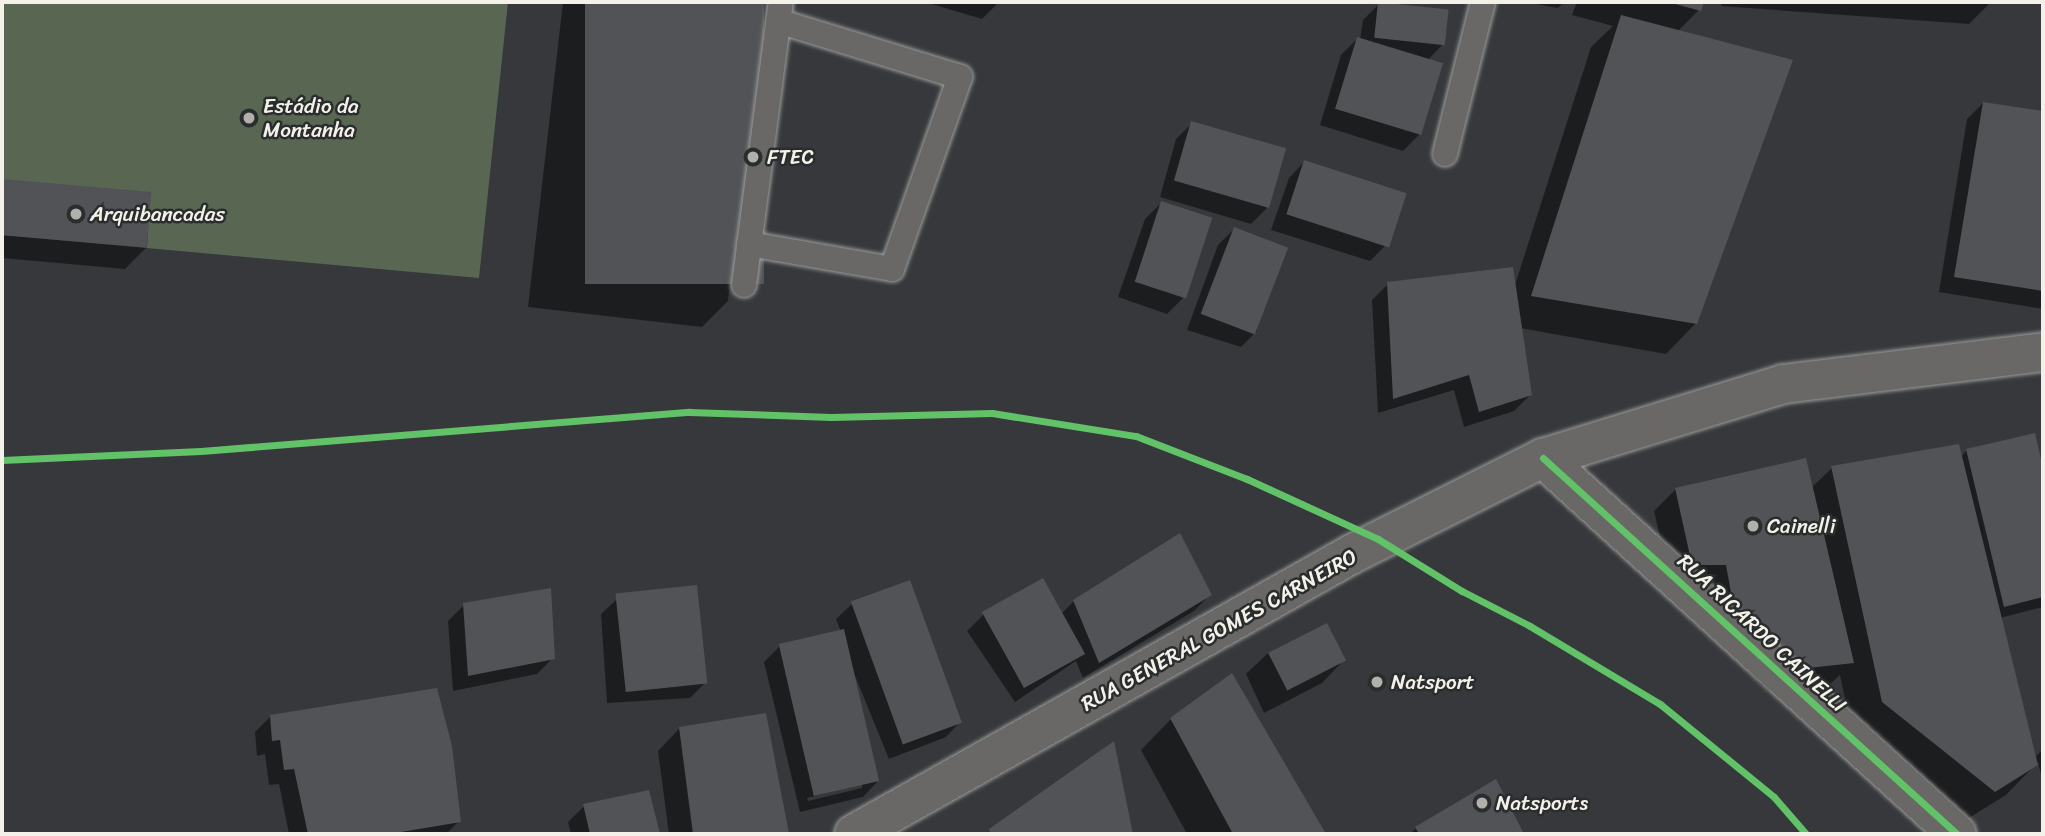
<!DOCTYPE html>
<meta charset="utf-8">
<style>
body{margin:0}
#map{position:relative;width:2045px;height:836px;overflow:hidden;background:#36383b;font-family:Sriracha,sans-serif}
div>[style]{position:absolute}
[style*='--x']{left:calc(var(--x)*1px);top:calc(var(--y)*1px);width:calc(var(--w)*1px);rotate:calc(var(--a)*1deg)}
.green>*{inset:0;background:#586652}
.shadow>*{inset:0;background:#0007}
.building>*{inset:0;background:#525357;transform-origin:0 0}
.roads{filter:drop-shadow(0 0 2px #9c9d9c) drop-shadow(0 0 2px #9c9d9c)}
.service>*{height:24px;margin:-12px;padding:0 12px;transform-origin:12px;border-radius:12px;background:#696866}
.minor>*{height:38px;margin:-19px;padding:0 19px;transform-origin:19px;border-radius:19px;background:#696866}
.secondary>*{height:38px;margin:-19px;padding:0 19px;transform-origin:19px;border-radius:19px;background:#696866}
.cycleway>*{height:7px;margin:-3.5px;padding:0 3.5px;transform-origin:3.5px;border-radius:3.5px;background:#61c268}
.dots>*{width:19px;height:19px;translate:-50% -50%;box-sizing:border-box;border:4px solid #2a2d2e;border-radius:50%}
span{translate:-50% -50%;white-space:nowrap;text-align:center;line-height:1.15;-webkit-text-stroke:5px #2a2d2e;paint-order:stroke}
.poi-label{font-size:21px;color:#f4f1e8}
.left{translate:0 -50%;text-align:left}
.street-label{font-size:21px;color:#f4f1e8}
.frame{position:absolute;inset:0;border:4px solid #f4f1e8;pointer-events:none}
</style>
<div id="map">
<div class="green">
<div style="clip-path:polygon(2px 2px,508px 2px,479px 278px,2px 235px)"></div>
</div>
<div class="shadow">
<div style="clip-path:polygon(563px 2px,762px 2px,728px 301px,702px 327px,528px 307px)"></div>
<div style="clip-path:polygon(925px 2px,999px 2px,982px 19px)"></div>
<div style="clip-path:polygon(1525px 2px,1564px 2px,1558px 8px)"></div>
<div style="clip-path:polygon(1577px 2px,1702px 2px,1699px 10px,1677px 32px,1696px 323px,1666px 354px,1520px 328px,1530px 395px,1514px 411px,1464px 427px,1454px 390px,1378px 413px,1372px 300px,1388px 284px,1514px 288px,1591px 47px,1613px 26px,1572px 15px)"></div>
<div style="clip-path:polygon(1722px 2px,1991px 2px,1969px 24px,1721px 6px)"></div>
<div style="clip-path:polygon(1379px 4px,1442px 45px,1427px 61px,1419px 135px,1403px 151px,1320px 125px,1341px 55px,1357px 39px,1360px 40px,1363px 20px)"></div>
<div style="clip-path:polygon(1983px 103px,2043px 113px,2043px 309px,1939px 292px,1967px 119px)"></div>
<div style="clip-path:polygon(1192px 123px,1267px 208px,1251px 224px,1160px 197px,1176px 139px)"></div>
<div style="clip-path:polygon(1304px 162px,1386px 245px,1370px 261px,1271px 230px,1289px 178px)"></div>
<div style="clip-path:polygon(2px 181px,150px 195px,147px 247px,125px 269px,2px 258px)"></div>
<div style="clip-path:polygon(1161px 203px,1183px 298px,1167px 314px,1118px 297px,1145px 219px)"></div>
<div style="clip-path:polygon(1234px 229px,1257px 331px,1241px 347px,1187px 330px,1218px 245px)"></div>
<div style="clip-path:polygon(2034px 436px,2043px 476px,2043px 607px,2000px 618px,2034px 758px,2043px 749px,2043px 782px,2038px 762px,2006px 795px,1964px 821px,1852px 732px,1840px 675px,1830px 684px,1768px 691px,1714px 637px,1671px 586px,1654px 511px,1676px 489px,1811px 488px,1832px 468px,1961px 457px,1967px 450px)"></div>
<div style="clip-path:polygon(1042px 580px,1061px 614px,1074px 601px,1210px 595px,1194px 611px,1083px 678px,1076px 661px,1015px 702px,967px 631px,983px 615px)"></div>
<div style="clip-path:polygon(617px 599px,706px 682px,690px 698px,607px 703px,601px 614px)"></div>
<div style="clip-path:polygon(evenodd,852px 604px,961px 721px,946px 737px,889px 759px,851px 666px,878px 781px,863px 797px,800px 812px,764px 662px,780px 646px,841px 632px,836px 619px,852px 604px,862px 784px,862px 788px,808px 801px,807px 798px,862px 784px)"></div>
<div style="clip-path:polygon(464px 605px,553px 658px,537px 674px,453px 691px,448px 621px)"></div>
<div style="clip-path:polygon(1268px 653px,1343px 661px,1322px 683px,1264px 713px,1246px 674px)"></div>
<div style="clip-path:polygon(1231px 675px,1324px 834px,1187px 834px,1141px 750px,1171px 719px)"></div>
<div style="clip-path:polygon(436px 690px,456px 782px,459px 821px,446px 834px,289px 834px,279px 784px,269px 785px,265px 754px,257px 756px,255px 732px,271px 716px)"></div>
<div style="clip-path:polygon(679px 729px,787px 833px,669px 834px,658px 751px)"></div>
<div style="clip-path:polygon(1112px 744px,1131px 834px,987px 834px,990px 830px)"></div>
<div style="clip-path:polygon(1495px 782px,1522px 834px,1410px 834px,1416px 828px)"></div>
<div style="clip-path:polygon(648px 792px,658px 834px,571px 834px,568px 822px,584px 806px)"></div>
</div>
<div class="building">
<div style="left:585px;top:2px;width:179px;height:282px"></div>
<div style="left:1378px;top:2px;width:71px;height:36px;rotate:6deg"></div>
<div style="clip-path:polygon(1668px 2px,1704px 2px,1701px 11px)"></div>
<div style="clip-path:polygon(1621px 15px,1793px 60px,1697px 324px,1531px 296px)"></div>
<div style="left:1357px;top:37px;width:90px;height:75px;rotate:17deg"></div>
<div style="clip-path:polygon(1983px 102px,2043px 111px,2043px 291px,1954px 277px)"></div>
<div style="left:1191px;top:121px;width:99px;height:62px;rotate:16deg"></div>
<div style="left:1304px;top:160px;width:108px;height:57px;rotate:18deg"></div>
<div style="left:2px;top:179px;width:150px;height:56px;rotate:5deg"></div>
<div style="left:1161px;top:201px;width:54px;height:85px;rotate:18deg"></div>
<div style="left:1234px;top:227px;width:58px;height:93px;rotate:21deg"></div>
<div style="clip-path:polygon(1513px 267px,1532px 395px,1479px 412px,1469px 375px,1393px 399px,1387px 282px)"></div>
<div style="clip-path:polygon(2035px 433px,2043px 468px,2043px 597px,2004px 607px,1966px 449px)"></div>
<div style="clip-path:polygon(1959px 444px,2038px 765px,1995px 792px,1882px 702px,1831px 466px)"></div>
<div style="clip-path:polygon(1806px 458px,1854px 663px,1790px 670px,1735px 615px,1726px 565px,1692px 565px,1675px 488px)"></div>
<div style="clip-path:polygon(1180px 533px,1212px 595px,1099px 663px,1073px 600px)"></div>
<div style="left:1043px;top:578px;width:87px;height:70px;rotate:61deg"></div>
<div style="left:910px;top:580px;width:152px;height:63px;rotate:70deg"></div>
<div style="left:697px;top:585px;width:99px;height:82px;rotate:84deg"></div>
<div style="clip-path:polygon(551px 588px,555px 659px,468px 676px,463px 603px)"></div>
<div style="left:1327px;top:623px;width:42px;height:66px;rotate:63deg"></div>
<div style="left:844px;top:629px;width:156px;height:67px;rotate:77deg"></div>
<div style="clip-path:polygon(1232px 673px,1326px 834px,1233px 834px,1170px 718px)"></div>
<div style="clip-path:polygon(437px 688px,452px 746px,461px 822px,389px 834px,308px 834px,294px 769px,284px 770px,280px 740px,272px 741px,270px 715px)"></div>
<div style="clip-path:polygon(766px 713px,789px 834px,693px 834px,679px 727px)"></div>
<div style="clip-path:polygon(1114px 741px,1133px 834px,990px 834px,989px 829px)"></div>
<div style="clip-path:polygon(1496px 779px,1524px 834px,1419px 834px,1415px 827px)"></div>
<div style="clip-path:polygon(649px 790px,660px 834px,590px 834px,583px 804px)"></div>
</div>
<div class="roads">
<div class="service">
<div style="--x:1445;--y:154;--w:157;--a:-76"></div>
<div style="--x:749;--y:244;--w:145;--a:9.9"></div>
<div style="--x:892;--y:269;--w:204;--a:-70.5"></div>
<div style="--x:960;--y:77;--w:190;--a:-162.9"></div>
<div style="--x:744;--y:285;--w:285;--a:-82.6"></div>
</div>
<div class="minor">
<div style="--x:1543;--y:458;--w:559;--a:42.25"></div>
</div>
<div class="secondary">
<div style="--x:854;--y:834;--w:571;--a:-29.35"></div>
<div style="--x:1352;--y:554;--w:214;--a:-26.7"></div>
<div style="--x:1543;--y:458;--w:251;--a:-17.1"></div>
<div style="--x:1783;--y:384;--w:262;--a:-7"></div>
</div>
</div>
<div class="cycleway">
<div style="--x:1543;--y:458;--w:559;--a:42.25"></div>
<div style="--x:2;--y:460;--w:199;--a:-2.6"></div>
<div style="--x:201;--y:451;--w:490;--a:-4.6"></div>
<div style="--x:689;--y:412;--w:142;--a:2"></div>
<div style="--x:831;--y:417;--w:161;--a:-1.4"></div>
<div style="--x:992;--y:413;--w:146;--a:9.1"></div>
<div style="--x:1136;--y:436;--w:119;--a:21.2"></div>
<div style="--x:1247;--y:479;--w:144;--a:24.6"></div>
<div style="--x:1378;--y:539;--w:99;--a:31.8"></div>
<div style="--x:1462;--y:591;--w:76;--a:27.2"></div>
<div style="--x:1530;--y:626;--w:152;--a:31"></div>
<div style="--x:1660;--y:704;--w:147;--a:39.2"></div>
<div style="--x:1774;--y:797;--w:49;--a:49.1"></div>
</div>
<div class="dots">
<div style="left:249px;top:118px;background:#b2b0ab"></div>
<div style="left:753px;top:157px;background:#b2b0ab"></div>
<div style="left:76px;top:214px;background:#b2b0ab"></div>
<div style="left:1753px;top:526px;background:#b2b0ab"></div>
<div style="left:1377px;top:682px;background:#b2b0ab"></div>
<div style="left:1482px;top:803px;background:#b2b0ab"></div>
</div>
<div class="poi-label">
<span class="left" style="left:263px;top:118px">Estádio da<br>Montanha</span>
<span class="left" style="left:767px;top:157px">FTEC</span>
<span class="left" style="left:90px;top:214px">Arquibancadas</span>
<span class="left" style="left:1767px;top:526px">Cainelli</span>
<span class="left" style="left:1391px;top:682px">Natsport</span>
<span class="left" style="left:1496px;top:803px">Natsports</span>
</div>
<div class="street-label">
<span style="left:1219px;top:630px;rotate:-29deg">RUA GENERAL GOMES CARNEIRO</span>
<span style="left:1762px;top:633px;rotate:43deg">RUA RICARDO CAINELLI</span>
</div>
<div class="frame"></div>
</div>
